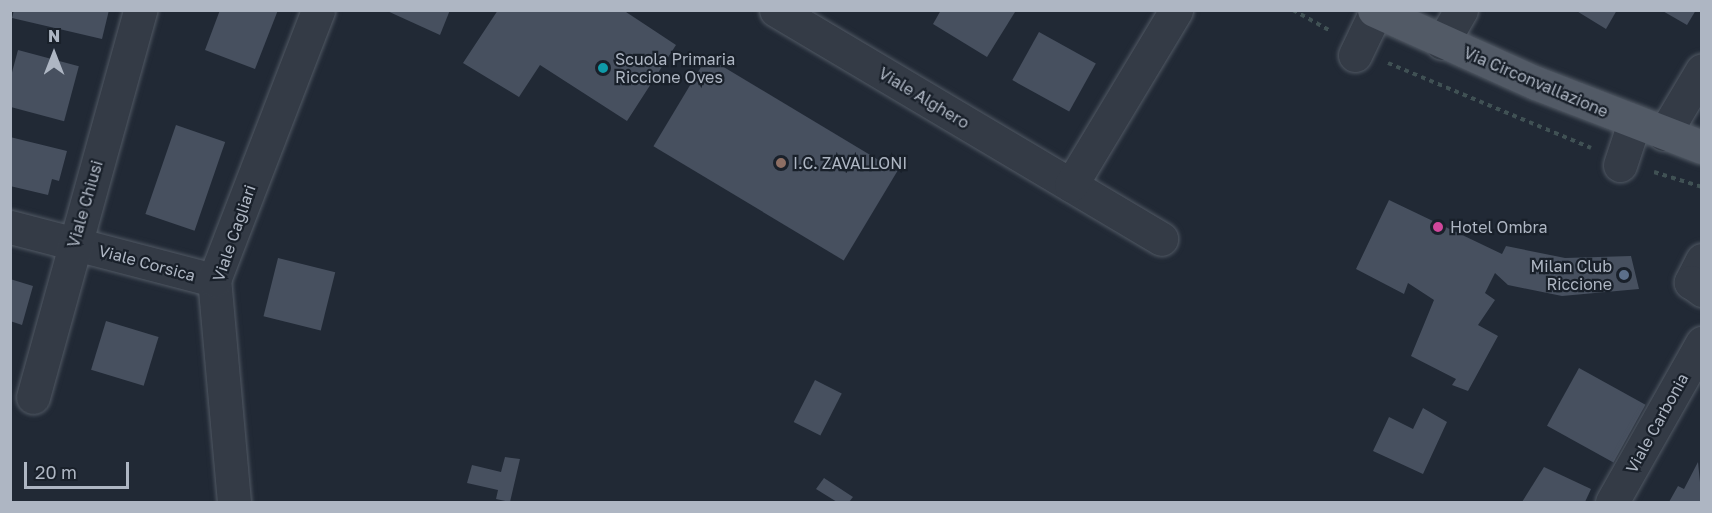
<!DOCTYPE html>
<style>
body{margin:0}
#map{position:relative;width:1712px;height:513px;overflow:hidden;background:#212935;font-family:"Golos Text",sans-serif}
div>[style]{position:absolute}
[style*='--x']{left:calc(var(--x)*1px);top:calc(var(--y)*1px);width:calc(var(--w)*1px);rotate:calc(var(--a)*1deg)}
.building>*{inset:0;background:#47505f;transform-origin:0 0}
.path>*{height:4px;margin-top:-2px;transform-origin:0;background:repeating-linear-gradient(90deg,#405154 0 4.5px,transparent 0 9px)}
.roads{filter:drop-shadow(0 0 2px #515964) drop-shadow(0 0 2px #515964)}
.minor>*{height:33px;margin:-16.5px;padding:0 16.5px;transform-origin:16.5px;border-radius:16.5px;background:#343b46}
.major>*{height:33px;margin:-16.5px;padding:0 16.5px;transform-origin:16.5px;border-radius:16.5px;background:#525a66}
.dots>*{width:16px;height:16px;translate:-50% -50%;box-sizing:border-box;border:3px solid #19202a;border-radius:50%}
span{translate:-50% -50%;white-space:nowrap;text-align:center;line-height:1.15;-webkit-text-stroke:4.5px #19202a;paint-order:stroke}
.poi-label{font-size:16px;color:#aeb6c3}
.left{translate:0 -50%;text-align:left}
.right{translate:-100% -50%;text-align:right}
.street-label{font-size:16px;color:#aeb6c3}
.frame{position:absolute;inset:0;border:12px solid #aeb6c3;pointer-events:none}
.north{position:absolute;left:24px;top:24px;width:60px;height:60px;-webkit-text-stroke:4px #19202a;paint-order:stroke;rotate:0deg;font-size:16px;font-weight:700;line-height:24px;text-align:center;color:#aeb6c3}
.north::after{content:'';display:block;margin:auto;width:21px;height:27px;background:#aeb6c3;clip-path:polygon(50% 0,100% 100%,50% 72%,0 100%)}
.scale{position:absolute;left:24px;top:462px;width:105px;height:27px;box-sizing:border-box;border:3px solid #aeb6c3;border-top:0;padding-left:8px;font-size:18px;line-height:21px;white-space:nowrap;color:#aeb6c3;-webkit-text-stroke:4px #19202a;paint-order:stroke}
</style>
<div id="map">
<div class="building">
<div style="clip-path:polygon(14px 10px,109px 10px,102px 39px,12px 18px)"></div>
<div style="clip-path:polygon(220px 10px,278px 10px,255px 69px,205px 50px)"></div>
<div style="clip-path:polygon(385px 10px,450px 10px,440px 35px)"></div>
<div style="clip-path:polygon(498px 10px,623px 10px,676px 45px,627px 121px,540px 65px,519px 97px,463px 63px)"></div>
<div style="clip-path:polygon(941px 10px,1013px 10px,1015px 12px,987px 57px,933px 24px)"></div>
<div style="clip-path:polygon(1575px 10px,1617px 10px,1606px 29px)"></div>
<div style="clip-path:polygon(1661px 10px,1696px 10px,1687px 25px)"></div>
<div style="left:1039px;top:32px;width:65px;height:55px;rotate:29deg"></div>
<div style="left:18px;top:50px;width:63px;height:57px;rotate:15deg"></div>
<div style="left:707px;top:57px;width:222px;height:104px;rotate:31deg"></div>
<div style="left:176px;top:125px;width:52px;height:94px;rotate:19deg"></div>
<div style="clip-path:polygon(10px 137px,67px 151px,59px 181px,52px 179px,48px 195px,10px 186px)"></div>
<div style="clip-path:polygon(1389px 200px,1502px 254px,1506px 246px,1565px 258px,1631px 256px,1639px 289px,1562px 296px,1508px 285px,1495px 273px,1485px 293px,1495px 300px,1478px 325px,1498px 336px,1468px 391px,1452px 385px,1456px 379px,1411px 356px,1434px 300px,1408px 283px,1404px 294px,1356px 269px)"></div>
<div style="left:278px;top:258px;width:59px;height:60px;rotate:14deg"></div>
<div style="clip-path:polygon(10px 279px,33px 286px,22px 325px,10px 321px)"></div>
<div style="left:106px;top:321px;width:55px;height:51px;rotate:17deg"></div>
<div style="left:1579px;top:368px;width:76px;height:66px;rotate:29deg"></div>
<div style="left:815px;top:380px;width:30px;height:47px;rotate:27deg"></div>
<div style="clip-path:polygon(1423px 408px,1447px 422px,1423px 474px,1373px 451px,1389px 417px,1413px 429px)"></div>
<div style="clip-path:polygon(505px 457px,520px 459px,510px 502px,496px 499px,498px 490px,467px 483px,472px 465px,501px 472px)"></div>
<div style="clip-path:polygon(1698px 462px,1702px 502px,1669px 502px,1678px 486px,1684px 489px)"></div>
<div style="clip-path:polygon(1544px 467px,1591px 489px,1585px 502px,1522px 502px)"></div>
<div style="clip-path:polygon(824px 478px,853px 497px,849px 502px,837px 502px,816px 489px)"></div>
</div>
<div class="path">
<div style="--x:1293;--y:10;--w:41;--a:29.1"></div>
<div style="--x:1388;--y:63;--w:220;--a:22.7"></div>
<div style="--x:1654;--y:172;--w:50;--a:17.4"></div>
</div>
<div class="roads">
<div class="minor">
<div style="--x:776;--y:10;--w:448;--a:30.7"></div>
<div style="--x:1442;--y:43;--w:38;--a:-60"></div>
<div style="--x:1355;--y:55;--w:49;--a:-64.5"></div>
<div style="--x:1664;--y:134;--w:74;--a:-59.3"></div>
<div style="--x:1620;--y:165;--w:44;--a:-71.6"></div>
<div style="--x:1071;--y:185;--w:204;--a:-59"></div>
<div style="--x:10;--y:227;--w:211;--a:14.6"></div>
<div style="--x:1702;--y:260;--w:25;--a:117"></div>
<div style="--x:1691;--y:282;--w:14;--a:36"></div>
<div style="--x:33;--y:397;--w:402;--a:-74.5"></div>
<div style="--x:234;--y:502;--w:223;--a:-95.1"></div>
<div style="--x:214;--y:280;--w:289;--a:-68.9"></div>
<div style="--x:1612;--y:502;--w:183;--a:-60.5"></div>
</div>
<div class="major">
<div style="--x:1374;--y:10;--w:178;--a:24.3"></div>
<div style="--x:1536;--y:83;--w:178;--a:21.1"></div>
</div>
</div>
<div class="dots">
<div style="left:603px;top:68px;background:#0f9aa8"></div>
<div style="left:781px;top:163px;background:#8d6e63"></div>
<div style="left:1438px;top:227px;background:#d1479c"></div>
<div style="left:1624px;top:275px;background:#5c6f8a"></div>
</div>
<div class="poi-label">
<span class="left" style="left:615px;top:68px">Scuola Primaria<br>Riccione Oves</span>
<span class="left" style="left:793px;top:163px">I.C. ZAVALLONI</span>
<span class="left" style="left:1450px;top:227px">Hotel Ombra</span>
<span class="right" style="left:1612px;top:275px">Milan Club<br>Riccione</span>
</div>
<div class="street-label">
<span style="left:1536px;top:82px;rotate:23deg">Via Circonvallazione</span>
<span style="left:924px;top:98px;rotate:31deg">Viale Alghero</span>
<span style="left:85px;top:204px;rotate:-74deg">Viale Chiusi</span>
<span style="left:234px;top:233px;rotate:-71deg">Viale Cagliari</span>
<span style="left:147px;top:263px;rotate:15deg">Viale Corsica</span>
<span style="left:1657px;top:423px;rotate:-61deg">Viale Carbonia</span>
</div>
<div class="frame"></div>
<div class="north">N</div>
<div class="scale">20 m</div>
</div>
